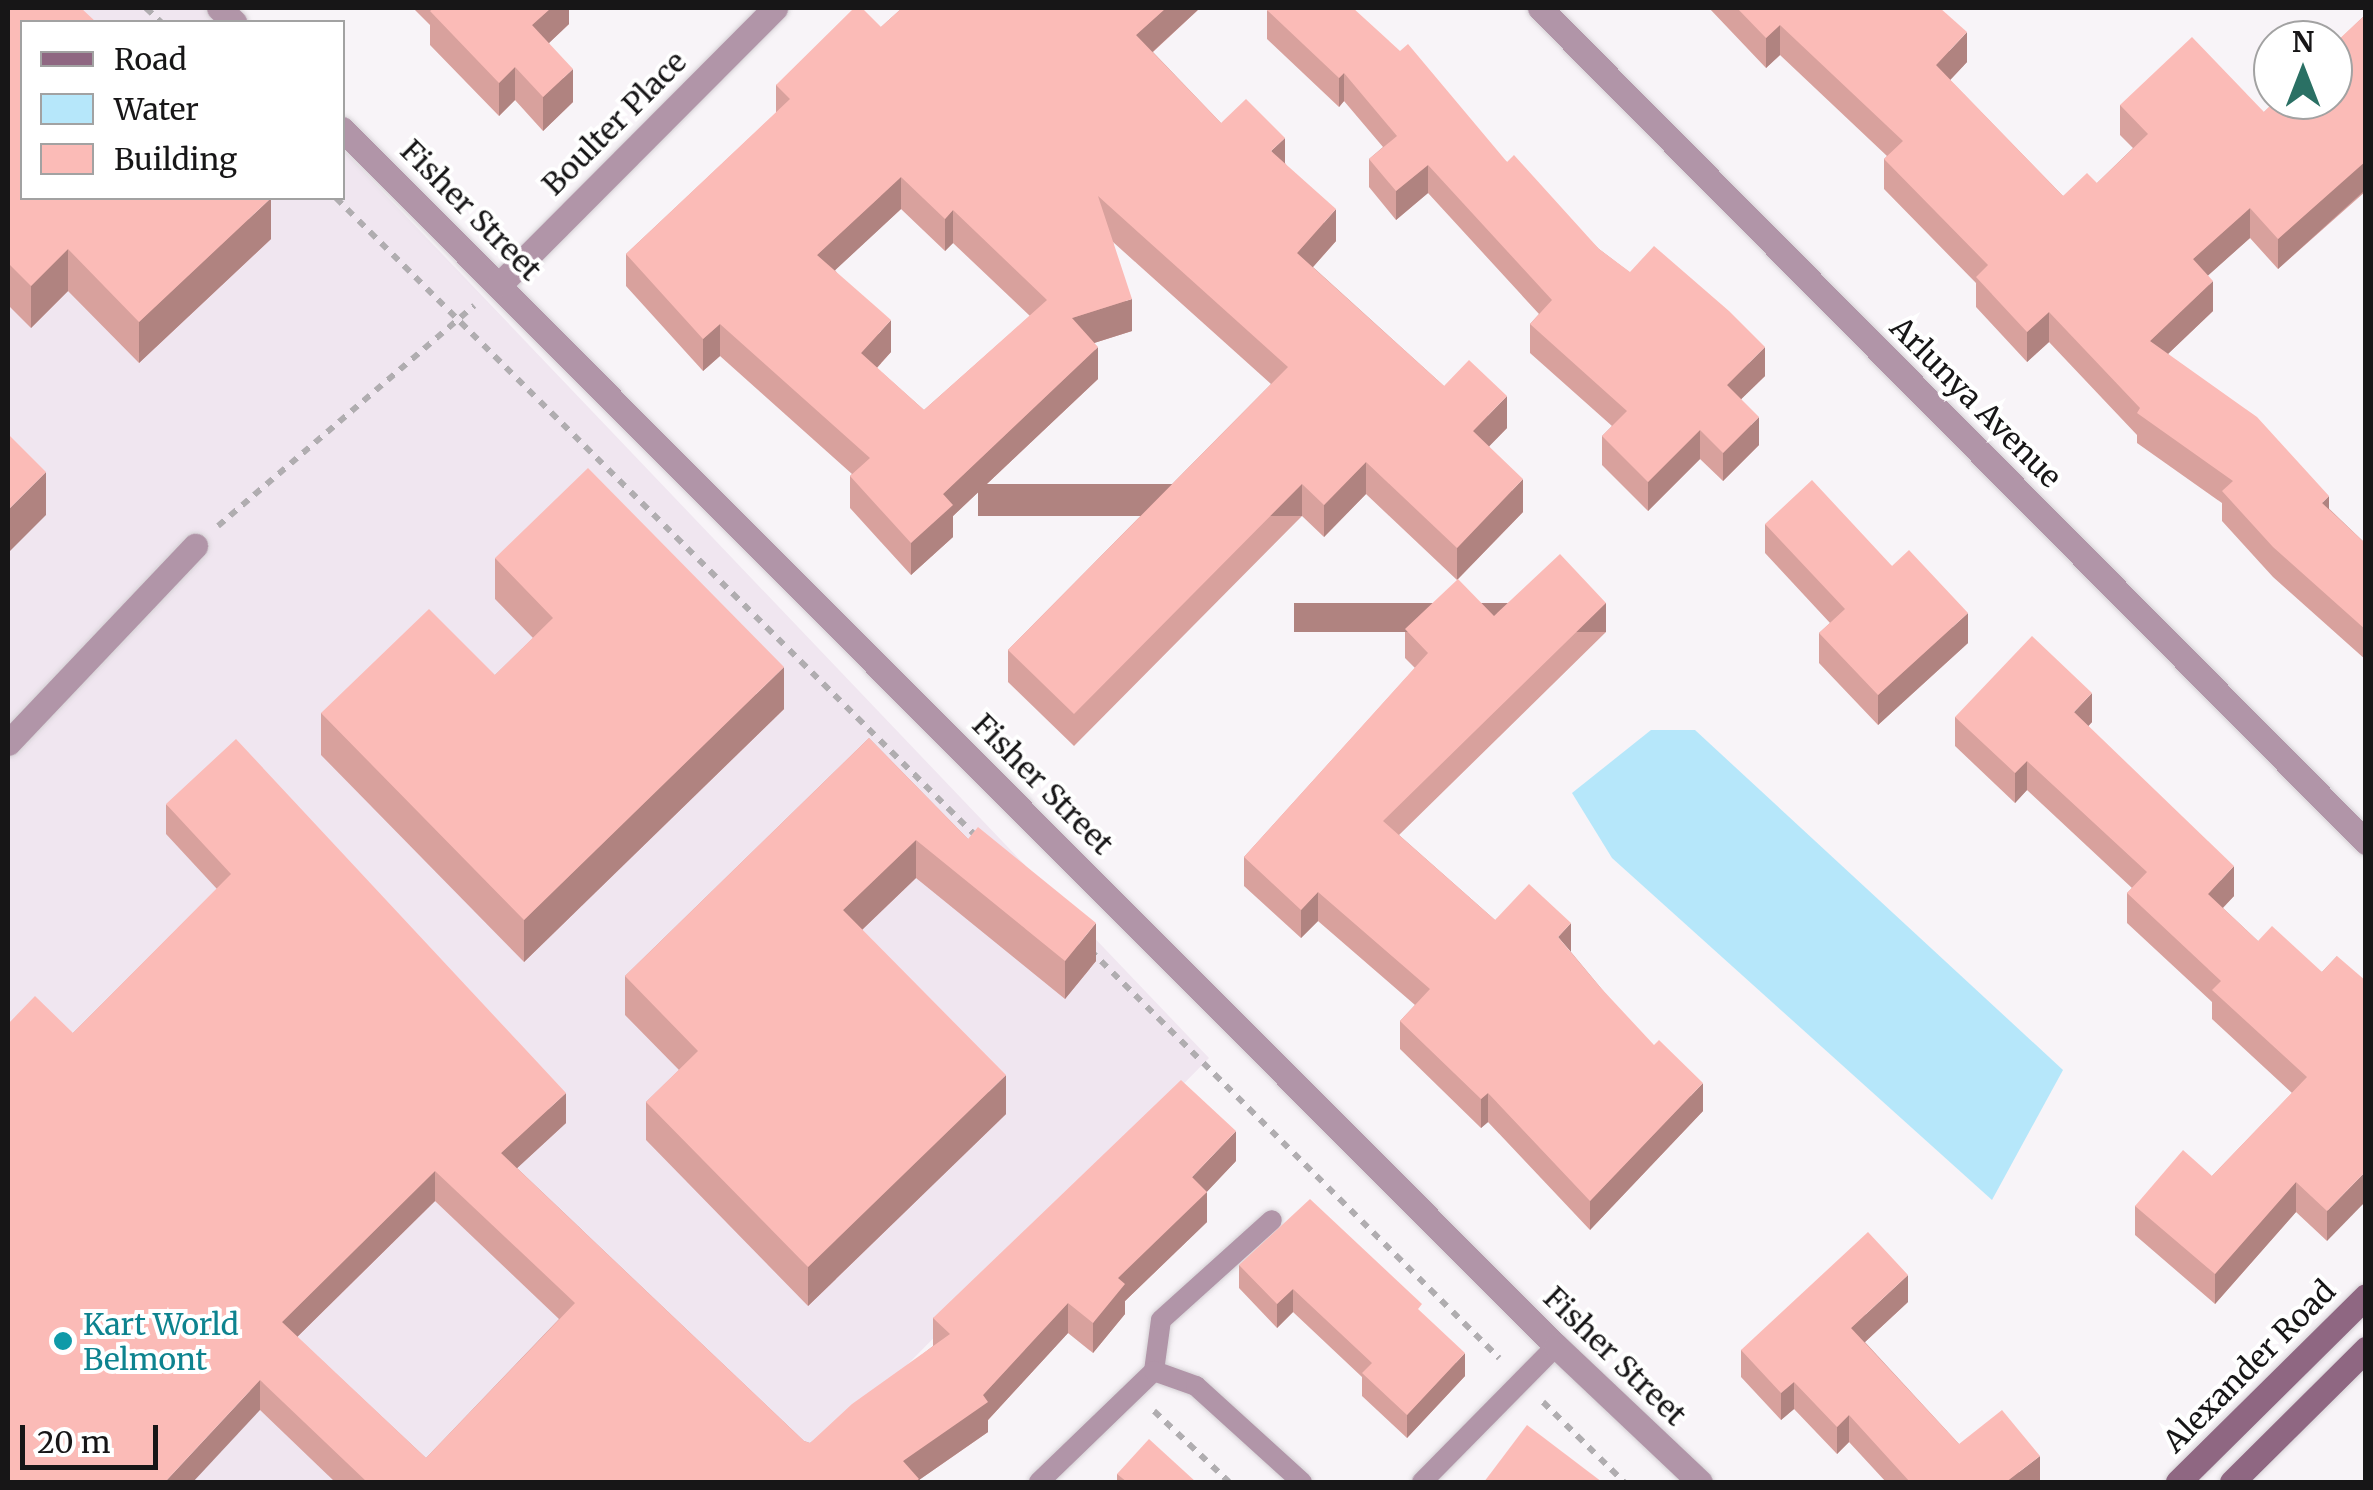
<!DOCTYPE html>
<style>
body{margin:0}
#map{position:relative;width:2373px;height:1490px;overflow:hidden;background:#f8f4f8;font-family:Merriweather,serif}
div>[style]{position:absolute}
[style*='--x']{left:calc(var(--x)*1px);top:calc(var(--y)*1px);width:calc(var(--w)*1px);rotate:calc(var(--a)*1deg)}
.built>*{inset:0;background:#f0e6f0}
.water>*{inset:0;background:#b6e7fa}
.path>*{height:6px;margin-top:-3px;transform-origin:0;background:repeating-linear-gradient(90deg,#b0adb0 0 8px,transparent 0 16px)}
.roads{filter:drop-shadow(0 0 2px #d4d0d4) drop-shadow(0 0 2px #d4d0d4)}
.service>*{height:20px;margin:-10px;padding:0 10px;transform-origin:10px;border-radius:10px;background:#b195a8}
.minor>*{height:25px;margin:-12.5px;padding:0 12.5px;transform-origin:12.5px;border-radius:12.5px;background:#b195a8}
.secondary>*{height:25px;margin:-12.5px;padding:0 12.5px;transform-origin:12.5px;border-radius:12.5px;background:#8f6782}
.wall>*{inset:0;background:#d8a19d}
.shaded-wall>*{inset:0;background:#b08380;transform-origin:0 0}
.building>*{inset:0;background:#fbbbb7}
.dots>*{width:28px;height:28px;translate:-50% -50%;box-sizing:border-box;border:5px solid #fff;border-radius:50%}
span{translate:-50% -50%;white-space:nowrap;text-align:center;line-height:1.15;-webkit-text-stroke:8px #fff;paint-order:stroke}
.street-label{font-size:30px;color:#171617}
.culture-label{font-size:30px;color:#0d838f}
.left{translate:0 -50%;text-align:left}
.frame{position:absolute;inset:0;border:10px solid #171617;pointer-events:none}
.legend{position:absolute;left:20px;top:20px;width:325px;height:180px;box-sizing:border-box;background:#fff;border:2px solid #a2a2a2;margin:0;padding:12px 18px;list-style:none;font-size:30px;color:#171617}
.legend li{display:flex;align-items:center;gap:20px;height:50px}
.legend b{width:50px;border:2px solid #a2a2a2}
.north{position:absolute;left:2253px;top:20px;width:100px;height:100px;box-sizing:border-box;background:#fff;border:2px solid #a2a2a2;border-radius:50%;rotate:0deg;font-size:28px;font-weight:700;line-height:40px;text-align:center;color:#171617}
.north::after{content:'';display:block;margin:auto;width:35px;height:45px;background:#2a7064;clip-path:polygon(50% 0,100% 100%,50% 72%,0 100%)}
.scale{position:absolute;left:20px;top:1425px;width:138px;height:45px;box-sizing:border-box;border:5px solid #171617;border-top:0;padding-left:12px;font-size:30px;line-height:35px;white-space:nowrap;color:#171617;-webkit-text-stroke:8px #fff;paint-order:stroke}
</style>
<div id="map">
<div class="built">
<div style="clip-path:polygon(8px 8px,206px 8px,221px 22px,22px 22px,22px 198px,342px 198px,343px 150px,1209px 1058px,792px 1482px,8px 1482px)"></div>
</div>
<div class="water">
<div style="clip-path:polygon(1651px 730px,1695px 730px,2063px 1070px,1992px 1200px,1612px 858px,1572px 793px)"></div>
</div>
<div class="path">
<div style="--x:146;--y:8;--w:21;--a:43"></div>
<div style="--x:336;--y:198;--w:908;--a:44.91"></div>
<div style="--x:218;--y:526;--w:338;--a:-40.7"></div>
<div style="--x:1090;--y:950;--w:578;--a:44.93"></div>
<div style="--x:1543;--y:1402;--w:114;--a:44.6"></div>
<div style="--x:1154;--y:1411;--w:103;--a:43.4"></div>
</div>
<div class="roads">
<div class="service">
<div style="--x:1154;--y:1371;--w:51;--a:-82.2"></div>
<div style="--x:1161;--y:1320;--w:149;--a:-42"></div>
<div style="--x:1039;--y:1482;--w:160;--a:-44"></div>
<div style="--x:1154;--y:1371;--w:45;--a:19.7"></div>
<div style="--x:1196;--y:1386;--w:143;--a:42.2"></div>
<div style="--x:1422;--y:1482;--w:191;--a:-45.4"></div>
</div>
<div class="minor">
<div style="--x:219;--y:8;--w:21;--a:43"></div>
<div style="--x:1540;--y:8;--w:1174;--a:45.28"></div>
<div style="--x:342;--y:129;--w:1719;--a:45.07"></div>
<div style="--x:1556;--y:1346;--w:198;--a:43.4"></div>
<div style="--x:500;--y:284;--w:390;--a:-45.1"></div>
<div style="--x:8;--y:743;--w:272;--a:-46.5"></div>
</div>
<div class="secondary">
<div style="--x:2178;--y:1482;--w:264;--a:-44.7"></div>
<div style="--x:2232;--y:1482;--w:189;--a:-44.8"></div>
</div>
</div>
<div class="wall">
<div style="clip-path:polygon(8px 8px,271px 239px,139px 363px,68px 291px,31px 328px,8px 305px)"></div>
<div style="clip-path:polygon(413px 8px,569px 8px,569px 24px,549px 43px,573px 102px,543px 131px,515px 100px,499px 116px,430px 45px,430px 25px)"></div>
<div style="clip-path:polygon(evenodd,902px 8px,1200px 8px,1153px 52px,1221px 123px,1285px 163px,1336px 241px,1313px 267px,1444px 386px,1507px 428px,1489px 446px,1523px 512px,1457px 580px,1366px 494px,1324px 537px,1302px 516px,1074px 746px,1008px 682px,1008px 650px,1271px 384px,1113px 242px,1132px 331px,1094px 343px,1098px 379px,953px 516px,953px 537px,911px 575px,850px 508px,850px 476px,852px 474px,720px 356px,703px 371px,626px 286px,626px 254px,776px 113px,776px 85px,881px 27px,902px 8px,901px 209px,945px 251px,953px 243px,1030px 316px,924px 410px,877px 368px,891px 352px,835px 270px,901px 209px)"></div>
<div style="clip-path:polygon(1709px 8px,1882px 8px,1967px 62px,1950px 80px,2063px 196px,2097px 183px,2133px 148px,2120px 135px,2120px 105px,2264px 112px,2366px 14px,2366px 191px,2278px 269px,2250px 238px,2208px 275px,2213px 311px,2168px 354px,2366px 544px,2366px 660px,2273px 577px,2222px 521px,2222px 503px,2137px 443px,2137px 435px,2049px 342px,2027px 362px,1976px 307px,1976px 283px,1884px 189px,1884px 159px,1887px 156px,1780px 55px,1766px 68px)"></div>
<div style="clip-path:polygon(1267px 10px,1507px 162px,1599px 249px,1765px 376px,1741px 399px,1759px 445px,1723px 481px,1700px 459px,1648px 511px,1602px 465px,1602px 436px,1612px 426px,1530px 353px,1530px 324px,1539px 314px,1428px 193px,1396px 220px,1369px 187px,1369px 159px,1383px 147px,1344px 101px,1339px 107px,1267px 39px)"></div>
<div style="clip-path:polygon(1765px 524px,1892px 566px,1968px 643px,1878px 725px,1819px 663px,1819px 633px,1830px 623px,1765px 553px)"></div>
<div style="clip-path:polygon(495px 558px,784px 709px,524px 962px,321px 755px,321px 713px,495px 675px,533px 638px,495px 599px)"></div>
<div style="clip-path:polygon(1494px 616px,1606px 632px,1399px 835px,1495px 920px,1571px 952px,1703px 1111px,1590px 1230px,1488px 1122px,1481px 1128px,1400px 1049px,1400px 1021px,1415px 1005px,1318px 921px,1301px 938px,1244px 886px,1244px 857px,1415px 668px,1405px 658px,1405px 629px)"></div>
<div style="clip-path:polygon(1955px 717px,2092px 722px,2088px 726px,2234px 896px,2223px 908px,2258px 941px,2322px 972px,2337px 956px,2327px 1241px,2296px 1212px,2215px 1304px,2135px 1235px,2135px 1206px,2212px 1176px,2292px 1093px,2212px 1019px,2212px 1002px,2127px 923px,2127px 893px,2132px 888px,2027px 790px,2015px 803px,1955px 746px)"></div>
<div style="clip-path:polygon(869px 738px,968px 839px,1096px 961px,1065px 999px,916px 878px,862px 930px,1006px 1114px,808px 1306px,646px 1140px,646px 1102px,679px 1070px,625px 1015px,625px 976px)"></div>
<div style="clip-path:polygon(evenodd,166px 804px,566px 1123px,517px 1168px,804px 1441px,810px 1443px,933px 1346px,933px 1318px,1236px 1161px,1206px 1192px,1207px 1222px,1125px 1301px,1125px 1314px,1093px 1353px,1068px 1333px,988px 1420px,988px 1432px,919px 1480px,919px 1482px,335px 1482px,260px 1410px,73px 1033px,217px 889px,166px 834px,166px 804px,435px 1201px,559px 1319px,426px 1458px,297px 1337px,435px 1201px)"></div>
<div style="clip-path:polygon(1239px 1265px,1422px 1314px,1465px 1376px,1407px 1438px,1362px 1396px,1362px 1377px,1293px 1312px,1277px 1328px,1239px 1288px)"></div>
<div style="clip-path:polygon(1908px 1302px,1865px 1342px,1959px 1444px,2040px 1482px,1886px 1482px,1849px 1442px,1837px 1454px,1794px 1409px,1781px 1420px,1741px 1377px,1741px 1350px)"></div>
<div style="clip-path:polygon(1117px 1474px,1196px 1482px,1117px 1482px)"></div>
</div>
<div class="shaded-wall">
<div style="clip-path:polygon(551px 8px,569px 8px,569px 24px,532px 59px,532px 25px)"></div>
<div style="clip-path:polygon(1166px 8px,1200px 8px,1136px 67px,1136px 35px)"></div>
<div style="clip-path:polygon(1780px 25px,1780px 55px,1766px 68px,1766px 38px)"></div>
<div style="clip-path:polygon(1967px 32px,1967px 62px,1936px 95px,1936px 65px)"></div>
<div style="clip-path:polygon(515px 67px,515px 100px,499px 116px,499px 83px)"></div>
<div style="clip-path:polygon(573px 69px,573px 102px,543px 131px,543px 97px)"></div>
<div style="clip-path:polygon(1344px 73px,1344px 101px,1339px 107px,1339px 78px)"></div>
<div style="clip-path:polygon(1285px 138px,1285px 170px,1271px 151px)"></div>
<div style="clip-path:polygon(2365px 160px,2365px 190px,2278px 269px,2278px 239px)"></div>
<div style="clip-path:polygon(1428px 165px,1428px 193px,1396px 220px,1396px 191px)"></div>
<div style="clip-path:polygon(901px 177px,901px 209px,817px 287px,817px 255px)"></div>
<div style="clip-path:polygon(271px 198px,271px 239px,139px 363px,139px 322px)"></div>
<div style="clip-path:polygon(2250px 208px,2250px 238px,2193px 289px,2193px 259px)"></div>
<div style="clip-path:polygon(1336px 209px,1336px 241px,1297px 285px,1297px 253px)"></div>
<div style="clip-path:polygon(953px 210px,953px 243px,945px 251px,945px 219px)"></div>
<div style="clip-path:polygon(68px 249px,68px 291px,31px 328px,31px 286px)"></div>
<div style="clip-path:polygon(2213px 281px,2213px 311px,2150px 371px,2150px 341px)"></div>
<div style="clip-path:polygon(1132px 299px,1132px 331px,1072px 350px,1072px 318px)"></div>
<div style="clip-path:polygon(2049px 312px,2049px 342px,2027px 362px,2027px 332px)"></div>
<div style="clip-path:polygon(891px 320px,891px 352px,861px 385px,861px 353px)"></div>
<div style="clip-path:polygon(720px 324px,720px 356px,703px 371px,703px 339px)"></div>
<div style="clip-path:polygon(1098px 347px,1098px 379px,953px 516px,953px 537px,911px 575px,911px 543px,943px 494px)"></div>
<div style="clip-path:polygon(1765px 347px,1765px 376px,1727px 413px,1727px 385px)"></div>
<div style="clip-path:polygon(1507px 396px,1507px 428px,1473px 463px,1473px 431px)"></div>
<div style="clip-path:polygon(1759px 417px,1759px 445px,1723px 481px,1723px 453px)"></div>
<div style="clip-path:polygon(1700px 430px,1700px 459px,1648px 511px,1648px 482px)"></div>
<div style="clip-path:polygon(1366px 462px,1366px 494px,1324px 537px,1324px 505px)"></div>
<div style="clip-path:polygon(46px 472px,46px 515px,8px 553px,8px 510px)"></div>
<div style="clip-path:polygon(1523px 479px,1523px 512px,1457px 580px,1457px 548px)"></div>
<div style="left:1302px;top:484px;width:32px;height:324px;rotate:90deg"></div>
<div style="clip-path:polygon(2329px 496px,2329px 526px,2322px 503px)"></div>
<div style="left:1606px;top:603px;width:29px;height:312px;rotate:90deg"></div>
<div style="clip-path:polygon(1968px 613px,1968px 643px,1878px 725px,1878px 695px)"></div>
<div style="clip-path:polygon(784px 667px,784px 709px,524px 962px,524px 920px)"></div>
<div style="clip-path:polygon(2092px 693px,2092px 722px,2074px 742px,2074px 712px)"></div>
<div style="clip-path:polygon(2027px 761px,2027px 790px,2015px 803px,2015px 773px)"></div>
<div style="clip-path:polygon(916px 840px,916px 878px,843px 948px,843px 910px)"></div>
<div style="clip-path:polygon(2234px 866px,2234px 896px,2208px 923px,2208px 894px)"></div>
<div style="clip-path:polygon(1318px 892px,1318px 921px,1301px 938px,1301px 910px)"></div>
<div style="clip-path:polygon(1096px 923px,1096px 961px,1065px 999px,1065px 961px)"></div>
<div style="clip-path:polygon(1571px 923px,1571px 952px,1558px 937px)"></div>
<div style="clip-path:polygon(1006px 1075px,1006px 1114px,808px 1306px,808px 1267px)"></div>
<div style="clip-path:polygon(1703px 1083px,1703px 1111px,1590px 1230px,1590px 1201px)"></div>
<div style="clip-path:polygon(566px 1093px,566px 1123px,501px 1183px,501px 1153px)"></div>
<div style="clip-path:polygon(1488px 1093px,1488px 1122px,1481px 1128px,1481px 1099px)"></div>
<div style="clip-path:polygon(1236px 1131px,1236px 1161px,1203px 1196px,1207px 1192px,1207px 1222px,1125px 1301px,1125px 1314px,1093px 1353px,1093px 1323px,1118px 1278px,1192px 1177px)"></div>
<div style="clip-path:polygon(435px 1171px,435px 1201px,282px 1352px,282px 1322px)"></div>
<div style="clip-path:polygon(2366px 1171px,2366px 1201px,2327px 1241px,2327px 1211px)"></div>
<div style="clip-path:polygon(2296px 1182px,2296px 1212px,2215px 1304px,2215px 1274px)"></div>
<div style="clip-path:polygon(1908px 1275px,1908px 1302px,1851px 1355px,1851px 1328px)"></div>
<div style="clip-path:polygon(1293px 1289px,1293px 1312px,1277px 1328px,1277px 1304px)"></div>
<div style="clip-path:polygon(1068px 1303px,1068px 1333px,988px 1420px,988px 1432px,919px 1480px,919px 1482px,903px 1482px,903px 1461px,983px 1395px)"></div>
<div style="clip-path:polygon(1465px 1353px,1465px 1376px,1407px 1438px,1407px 1415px)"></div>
<div style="clip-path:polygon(260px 1380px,260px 1410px,193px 1482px,165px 1482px)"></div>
<div style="clip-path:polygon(1794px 1382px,1794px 1409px,1781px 1420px,1781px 1393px)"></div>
<div style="clip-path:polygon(1849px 1415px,1849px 1442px,1837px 1454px,1837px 1427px)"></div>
<div style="clip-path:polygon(2040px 1456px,2040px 1482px,2006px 1482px)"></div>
</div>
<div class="building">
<div style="clip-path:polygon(8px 8px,81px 8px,96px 22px,22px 22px,22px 198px,271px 198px,139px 322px,68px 249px,31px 286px,8px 263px)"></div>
<div style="clip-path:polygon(434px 8px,551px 8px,532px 25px,573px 69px,543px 97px,515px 67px,499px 83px,430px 11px)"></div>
<div style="clip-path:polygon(evenodd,854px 8px,862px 8px,881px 27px,902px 8px,1166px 8px,1136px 35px,1221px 123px,1246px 99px,1285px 138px,1271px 151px,1336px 209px,1297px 253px,1444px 386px,1469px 360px,1507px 396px,1473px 431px,1523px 479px,1457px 548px,1366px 462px,1324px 505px,1302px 484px,1074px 714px,1008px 650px,1288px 367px,1098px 196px,1132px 299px,1072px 318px,1098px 347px,943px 494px,953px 505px,911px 543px,850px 476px,870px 458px,720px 324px,703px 339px,626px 254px,790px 99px,776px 85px,854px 8px,901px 177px,945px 219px,953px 210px,1047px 300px,924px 410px,861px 353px,891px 320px,817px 255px,901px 177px)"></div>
<div style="clip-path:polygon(1270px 8px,1353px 8px,1400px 51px,1408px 44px,1507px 162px,1514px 155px,1599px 249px,1630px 272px,1654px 246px,1729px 311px,1765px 347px,1727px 385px,1759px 417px,1723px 453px,1700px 430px,1648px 482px,1602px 436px,1627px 411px,1530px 324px,1552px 300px,1428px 165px,1396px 191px,1369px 159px,1397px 136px,1344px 73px,1339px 78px,1267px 10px)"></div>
<div style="clip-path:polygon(1737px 8px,1882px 8px,1884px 10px,1887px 8px,1940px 8px,1967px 32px,1936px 65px,2063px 196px,2087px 173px,2097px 183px,2148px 134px,2120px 105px,2192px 37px,2264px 112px,2276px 100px,2333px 100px,2333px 45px,2366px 14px,2366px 161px,2278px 239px,2250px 208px,2193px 259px,2213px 281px,2150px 341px,2257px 417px,2329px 496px,2322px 503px,2366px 544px,2366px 630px,2273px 547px,2222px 491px,2233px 481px,2137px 413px,2140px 408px,2049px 312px,2027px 332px,1976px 277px,1988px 265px,1884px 159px,1903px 141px,1780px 25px,1766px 38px)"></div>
<div style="clip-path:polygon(8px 434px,46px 472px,8px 510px)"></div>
<div style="clip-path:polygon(588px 468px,784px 667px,524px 920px,321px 713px,429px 609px,495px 675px,553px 618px,495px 558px)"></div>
<div style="clip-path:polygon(1812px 480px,1892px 566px,1909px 550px,1968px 613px,1878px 695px,1819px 633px,1845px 609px,1765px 524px)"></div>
<div style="clip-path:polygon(1560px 554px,1606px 603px,1383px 821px,1495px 920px,1529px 884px,1571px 923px,1558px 937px,1600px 987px,1654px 1045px,1659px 1040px,1703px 1083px,1590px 1201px,1488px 1093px,1481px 1099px,1400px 1021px,1430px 989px,1318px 892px,1301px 910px,1244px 857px,1428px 653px,1405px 629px,1458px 579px,1494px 616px)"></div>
<div style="clip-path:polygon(2032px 636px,2092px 693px,2074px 712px,2234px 866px,2208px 894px,2258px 941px,2272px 926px,2322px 972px,2337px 956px,2366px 981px,2366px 1171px,2327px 1211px,2296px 1182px,2215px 1274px,2135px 1206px,2183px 1150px,2212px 1176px,2307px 1077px,2212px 990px,2221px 981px,2127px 893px,2147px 872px,2027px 761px,2015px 773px,1955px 717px)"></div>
<div style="clip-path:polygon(869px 738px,968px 839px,978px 827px,1096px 923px,1065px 961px,916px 840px,843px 910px,1006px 1075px,808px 1267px,646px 1102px,698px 1051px,625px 976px)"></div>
<div style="clip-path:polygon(evenodd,236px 739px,566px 1093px,501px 1153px,804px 1441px,810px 1443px,852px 1404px,950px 1334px,933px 1318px,1181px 1080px,1236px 1131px,1192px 1177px,1207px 1192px,1118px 1278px,1125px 1284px,1093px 1323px,1068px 1303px,983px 1395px,988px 1402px,903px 1461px,919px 1479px,915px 1482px,367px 1482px,260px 1380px,165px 1482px,8px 1482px,8px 1024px,35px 996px,73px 1033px,231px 874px,166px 804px,236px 739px,435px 1171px,575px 1303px,426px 1458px,282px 1322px,435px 1171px)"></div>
<div style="clip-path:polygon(1310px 1199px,1422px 1304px,1418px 1309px,1465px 1353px,1407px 1415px,1362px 1373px,1372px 1363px,1293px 1289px,1277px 1304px,1239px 1265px)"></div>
<div style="clip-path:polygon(1868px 1232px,1908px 1275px,1851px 1328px,1959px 1444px,2002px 1410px,2040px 1456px,2006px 1482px,1910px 1482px,1849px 1415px,1837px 1427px,1794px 1382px,1781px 1393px,1741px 1350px)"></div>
<div style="clip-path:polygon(1527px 1425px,1602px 1482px,1484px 1482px)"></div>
<div style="clip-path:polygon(1149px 1439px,1196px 1482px,1127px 1482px,1117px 1474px)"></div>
</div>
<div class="dots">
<div style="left:63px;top:1341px;background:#0f9aa8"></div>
</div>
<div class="street-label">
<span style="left:614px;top:123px;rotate:-45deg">Boulter Place</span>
<span style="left:471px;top:210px;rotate:45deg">Fisher Street</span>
<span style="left:1976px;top:402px;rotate:45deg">Arlunya Avenue</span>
<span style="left:1043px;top:784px;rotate:45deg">Fisher Street</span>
<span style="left:1615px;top:1356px;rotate:44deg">Fisher Street</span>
<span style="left:2249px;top:1366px;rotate:-45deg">Alexander Road</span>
</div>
<div class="culture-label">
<span class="left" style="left:83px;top:1341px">Kart World<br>Belmont</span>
</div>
<div class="frame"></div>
<ul class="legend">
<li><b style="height:12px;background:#8f6782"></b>Road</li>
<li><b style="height:28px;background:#b6e7fa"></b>Water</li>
<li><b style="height:28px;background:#fbbbb7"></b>Building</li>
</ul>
<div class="north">N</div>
<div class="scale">20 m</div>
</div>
